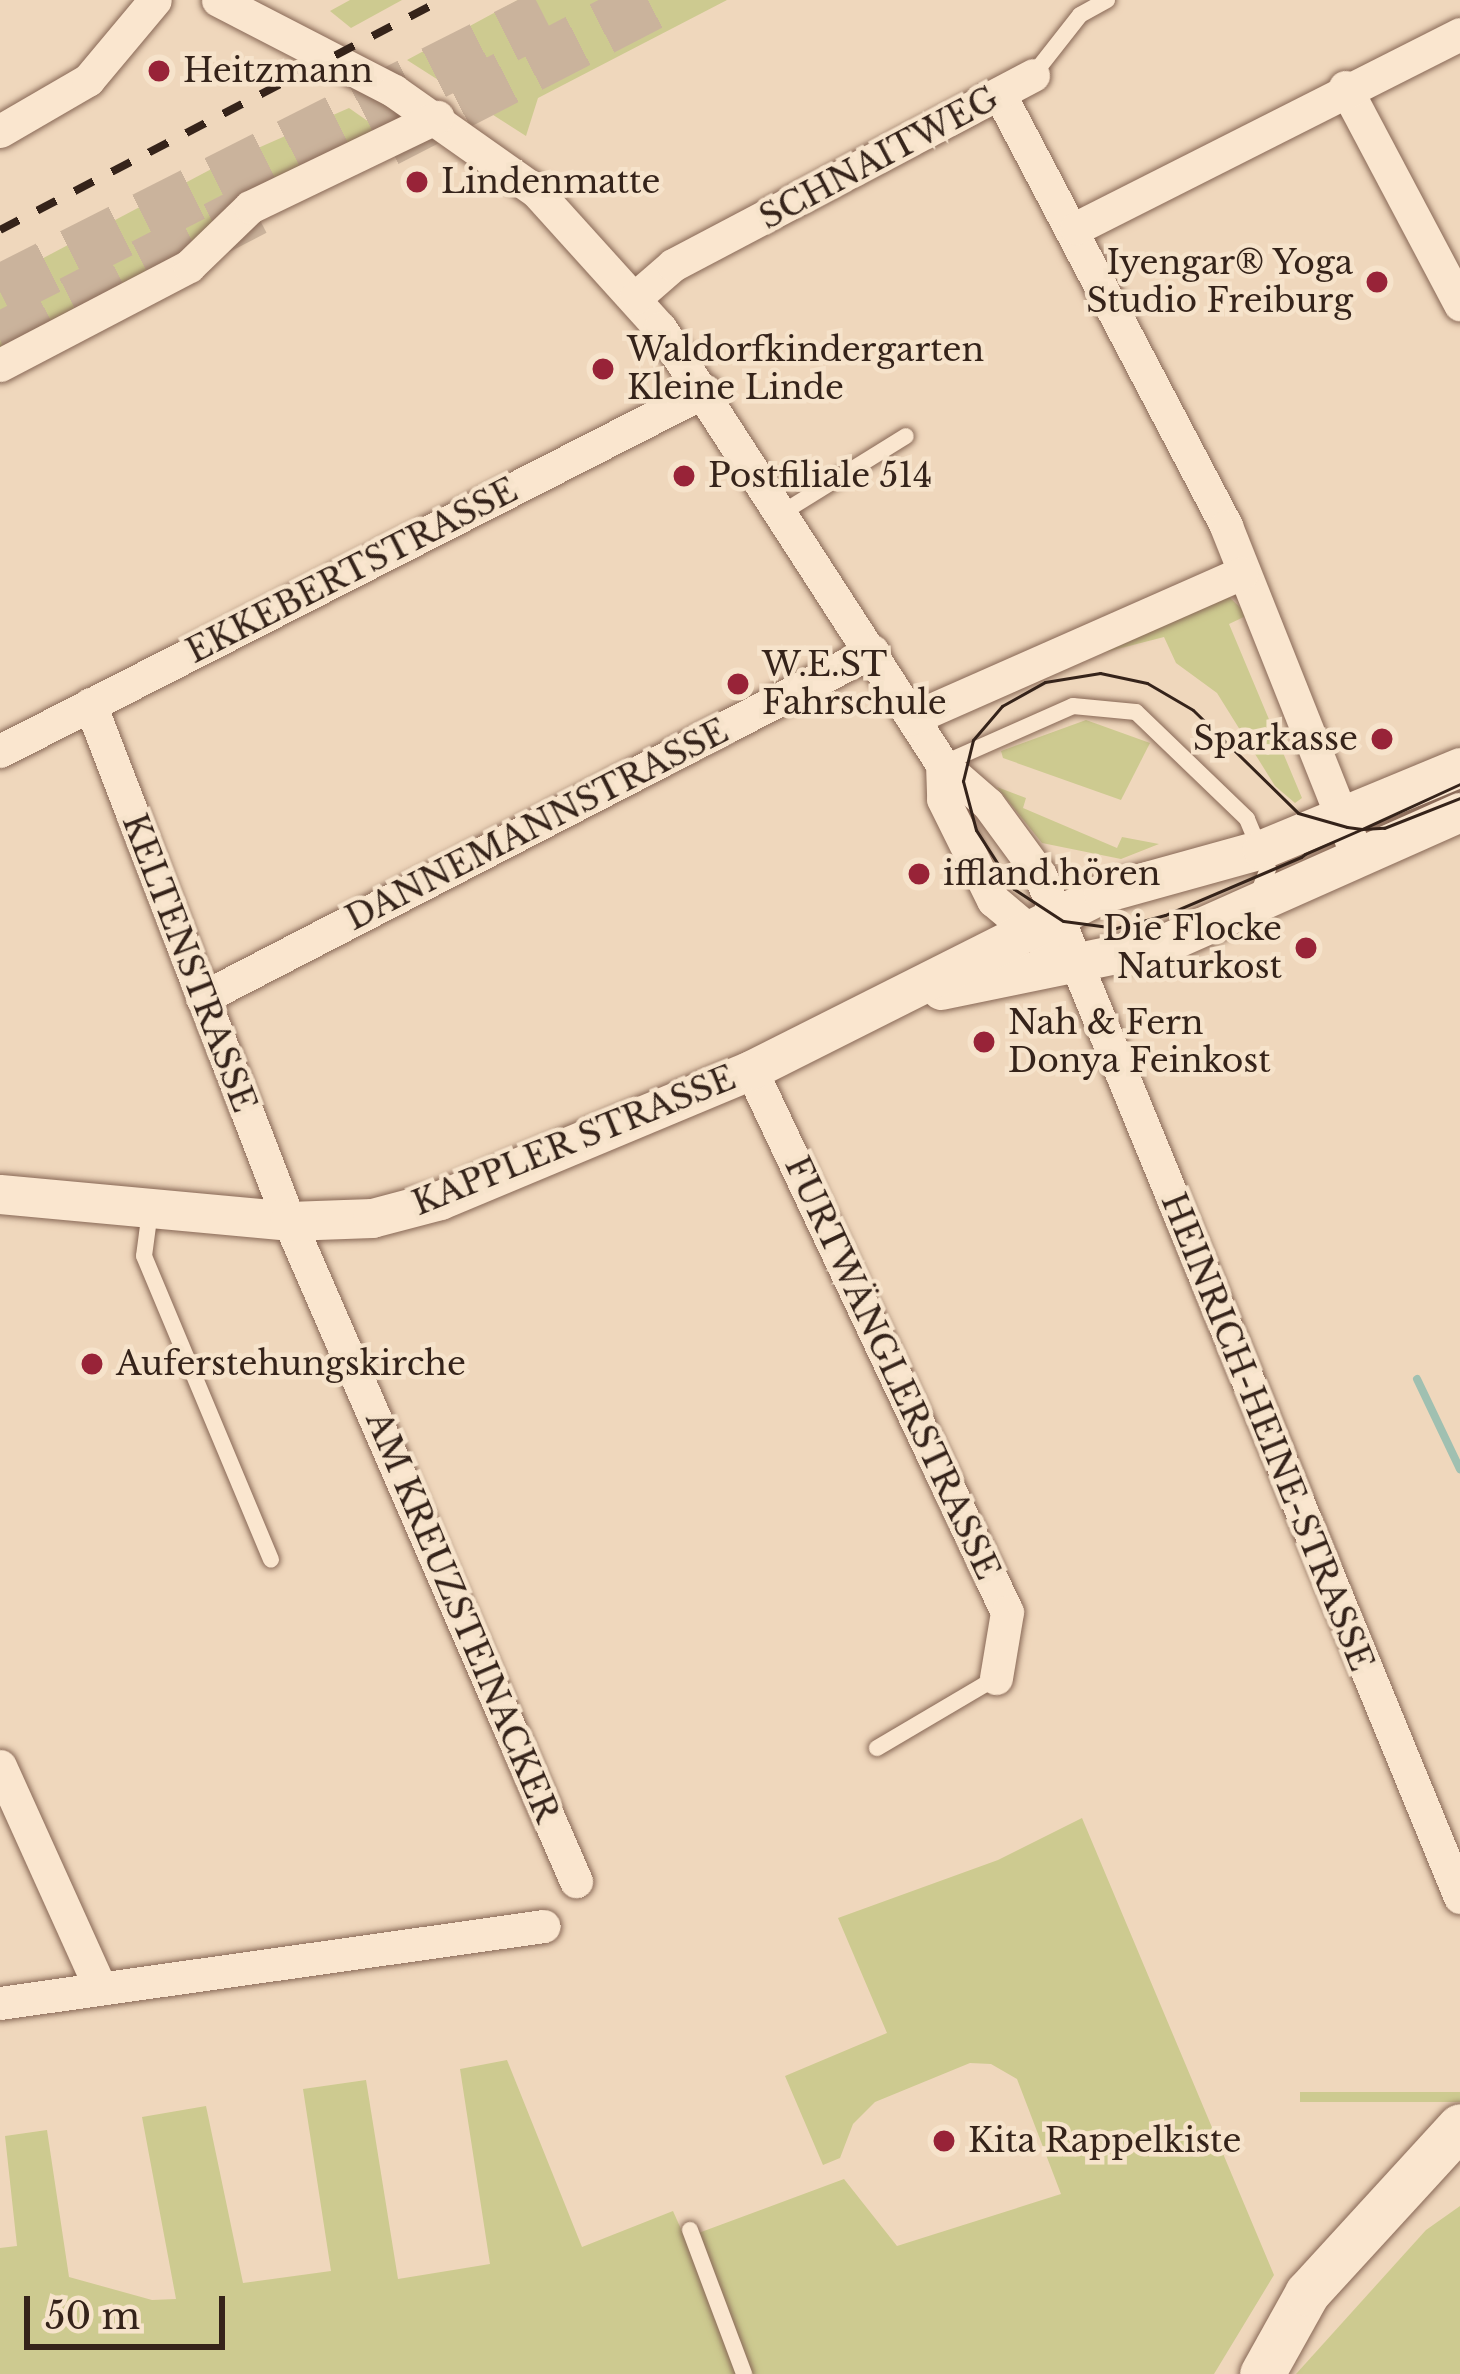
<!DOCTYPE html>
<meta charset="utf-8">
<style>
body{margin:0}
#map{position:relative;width:1460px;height:2374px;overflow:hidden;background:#efd7bc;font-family:"Libre Baskerville",serif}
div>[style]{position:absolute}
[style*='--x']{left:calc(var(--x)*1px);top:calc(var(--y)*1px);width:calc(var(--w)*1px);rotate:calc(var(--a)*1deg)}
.green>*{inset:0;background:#cdca90;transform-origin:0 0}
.stream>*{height:8px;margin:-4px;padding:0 4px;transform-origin:4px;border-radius:4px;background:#a0c0b1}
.trunk-tunnel>*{height:54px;margin-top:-27px;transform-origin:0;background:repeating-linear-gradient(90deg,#cab39c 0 54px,transparent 0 81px)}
.roads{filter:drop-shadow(0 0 3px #876755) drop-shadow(0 0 3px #876755)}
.service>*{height:16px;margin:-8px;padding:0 8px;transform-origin:8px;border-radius:8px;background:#fae6cf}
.minor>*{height:33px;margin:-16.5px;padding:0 16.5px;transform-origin:16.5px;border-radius:16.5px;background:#fae6cf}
.tertiary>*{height:39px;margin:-19.5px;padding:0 19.5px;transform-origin:19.5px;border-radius:19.5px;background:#fae6cf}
.secondary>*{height:45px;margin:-22.5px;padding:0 22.5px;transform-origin:22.5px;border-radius:22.5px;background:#fae6cf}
.tram>*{height:3px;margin:-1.5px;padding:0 1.5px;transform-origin:1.5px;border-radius:1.5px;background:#35231a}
.rail>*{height:8px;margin-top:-4px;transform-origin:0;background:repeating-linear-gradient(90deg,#35231a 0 21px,transparent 0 42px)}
.dots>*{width:33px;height:33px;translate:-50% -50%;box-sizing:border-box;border:6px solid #f6e3cb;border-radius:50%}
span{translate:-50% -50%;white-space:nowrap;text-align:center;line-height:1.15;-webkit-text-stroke:9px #f6e3cb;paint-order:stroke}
.poi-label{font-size:33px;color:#35231a}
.left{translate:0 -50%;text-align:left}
.right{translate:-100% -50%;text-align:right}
.street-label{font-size:33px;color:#35231a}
.scale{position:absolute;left:24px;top:2296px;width:201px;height:54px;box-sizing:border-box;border:6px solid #35231a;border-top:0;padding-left:15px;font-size:36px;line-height:42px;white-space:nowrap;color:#35231a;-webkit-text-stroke:9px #f6e3cb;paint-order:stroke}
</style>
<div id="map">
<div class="green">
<div style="clip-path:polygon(350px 0,402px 0,351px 28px,330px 11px)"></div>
<div style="clip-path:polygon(518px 0,727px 0,538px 98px,526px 136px,407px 60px)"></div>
<div style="clip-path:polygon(349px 108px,379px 129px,181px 259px,0 355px,0 281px,219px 165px)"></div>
<div style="clip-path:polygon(1226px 594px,1248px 615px,1229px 624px,1302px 798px,1295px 803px,1275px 786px,1217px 693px,1176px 663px,1164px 637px,1098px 654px)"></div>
<div style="clip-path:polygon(1086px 720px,1150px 743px,1121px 800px,1003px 758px,1001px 751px)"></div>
<div style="clip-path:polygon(997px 787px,1026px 798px,1023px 808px,1117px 848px,1122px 837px,1159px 844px,1121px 859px,1042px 843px)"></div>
<div style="clip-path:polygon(1082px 1818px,1274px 2275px,1214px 2374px,0 2374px,0 2248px,17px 2246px,5px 2136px,47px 2130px,69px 2277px,152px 2300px,176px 2299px,142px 2117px,206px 2106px,243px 2283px,331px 2271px,303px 2089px,366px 2080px,398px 2279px,490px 2264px,460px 2069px,507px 2060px,582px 2247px,673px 2211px,685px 2238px,844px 2179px,897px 2246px,1061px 2194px,1017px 2079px,991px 2064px,970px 2063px,875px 2102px,853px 2124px,840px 2158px,823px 2165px,785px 2076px,887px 2033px,838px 1918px,998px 1860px)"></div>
<div style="left:1460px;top:2092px;width:10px;height:160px;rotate:90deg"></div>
<div style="clip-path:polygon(1460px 2206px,1460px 2374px,1296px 2374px,1426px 2230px)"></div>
</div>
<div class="stream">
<div style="--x:1417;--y:1379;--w:100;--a:64.5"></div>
</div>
<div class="trunk-tunnel">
<div style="--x:386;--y:140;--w:305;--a:-27.3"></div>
<div style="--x:0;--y:292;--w:610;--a:-26.82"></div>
<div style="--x:0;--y:340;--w:286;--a:-27.3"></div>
</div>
<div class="roads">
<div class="service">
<div style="--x:1033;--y:75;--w:76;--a:-51.9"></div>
<div style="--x:1080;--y:15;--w:31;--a:-29"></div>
<div style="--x:785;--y:511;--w:142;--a:-31.8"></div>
<div style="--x:942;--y:764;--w:143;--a:-23.9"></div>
<div style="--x:1073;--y:706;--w:63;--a:5.4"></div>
<div style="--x:1136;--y:712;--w:154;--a:43.9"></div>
<div style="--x:1247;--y:819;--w:54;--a:67.2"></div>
<div style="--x:1268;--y:869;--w:27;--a:112"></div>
<div style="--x:150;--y:1211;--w:45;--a:97.6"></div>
<div style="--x:144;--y:1256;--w:329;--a:67.3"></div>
<div style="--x:877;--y:1748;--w:138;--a:-30.5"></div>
<div style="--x:690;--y:2230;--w:154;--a:69.4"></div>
</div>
<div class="minor">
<div style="--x:218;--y:0;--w:198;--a:27.3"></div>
<div style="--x:394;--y:91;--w:174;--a:35.2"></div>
<div style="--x:536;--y:191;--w:185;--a:47.9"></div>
<div style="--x:660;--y:328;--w:519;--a:57.11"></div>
<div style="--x:942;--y:764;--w:61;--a:41"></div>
<div style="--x:988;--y:804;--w:88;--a:53.8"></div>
<div style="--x:1040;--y:875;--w:1105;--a:67.66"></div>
<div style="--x:1345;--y:87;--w:246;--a:62.1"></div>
<div style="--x:1000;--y:95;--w:487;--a:62.3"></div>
<div style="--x:1226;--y:526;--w:357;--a:68.3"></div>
<div style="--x:0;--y:131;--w:102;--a:-30.1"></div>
<div style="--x:88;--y:80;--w:104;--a:-50.1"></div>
<div style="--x:1076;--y:228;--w:430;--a:-26.8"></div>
<div style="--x:635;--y:298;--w:50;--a:-41"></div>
<div style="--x:673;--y:265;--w:407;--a:-27.8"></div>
<div style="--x:0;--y:365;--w:213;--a:-27.6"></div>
<div style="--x:189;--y:266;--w:85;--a:-44"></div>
<div style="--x:250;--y:207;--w:208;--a:-25.7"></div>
<div style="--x:90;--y:704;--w:554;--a:68.95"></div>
<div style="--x:289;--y:1221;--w:720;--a:66.5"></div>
<div style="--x:913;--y:718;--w:359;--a:-23.8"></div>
<div style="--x:0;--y:751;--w:792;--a:-27.05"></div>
<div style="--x:942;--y:764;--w:35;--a:88"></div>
<div style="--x:943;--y:799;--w:113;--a:63.7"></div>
<div style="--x:993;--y:900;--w:65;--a:40"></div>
<div style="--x:202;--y:998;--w:755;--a:-27.35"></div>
<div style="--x:751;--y:1070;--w:599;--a:64.72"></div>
<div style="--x:1007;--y:1612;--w:67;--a:99.5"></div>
<div style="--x:0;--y:1766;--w:243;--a:65.7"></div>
<div style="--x:0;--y:2003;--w:549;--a:-8.06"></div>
</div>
<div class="tertiary">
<div style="--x:941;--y:990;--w:225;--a:-11.6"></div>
<div style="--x:1161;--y:945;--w:327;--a:-24"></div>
<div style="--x:0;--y:1194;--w:290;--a:5.3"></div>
<div style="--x:289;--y:1221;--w:83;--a:-2.1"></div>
<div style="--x:372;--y:1218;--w:70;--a:-14.8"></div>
<div style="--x:440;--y:1200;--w:337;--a:-22.7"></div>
<div style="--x:751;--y:1070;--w:394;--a:-26.7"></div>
<div style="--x:1103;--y:893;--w:165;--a:-15.5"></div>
<div style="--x:1262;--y:849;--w:214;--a:-22.5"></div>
</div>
<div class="secondary">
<div style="--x:1262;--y:2374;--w:93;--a:-60.9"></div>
<div style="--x:1307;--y:2293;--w:226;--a:-47.5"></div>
</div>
</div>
<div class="tram">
<div style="--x:1460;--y:784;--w:108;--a:155.3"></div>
<div style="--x:1362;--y:829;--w:62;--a:156.3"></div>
<div style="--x:1305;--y:854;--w:5;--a:143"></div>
<div style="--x:1301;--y:857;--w:148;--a:156.9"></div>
<div style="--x:1165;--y:915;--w:51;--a:165.1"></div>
<div style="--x:1116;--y:928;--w:53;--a:-172.5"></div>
<div style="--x:1063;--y:921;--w:59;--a:-146.9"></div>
<div style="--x:1014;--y:889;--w:70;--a:-122.8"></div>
<div style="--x:976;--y:830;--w:51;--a:-104.9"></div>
<div style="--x:963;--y:781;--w:42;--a:-76.3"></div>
<div style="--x:973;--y:740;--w:45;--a:-49.5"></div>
<div style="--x:1002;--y:706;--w:49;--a:-29.2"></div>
<div style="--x:1045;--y:682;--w:56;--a:-9.3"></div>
<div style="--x:1100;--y:673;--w:48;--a:12"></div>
<div style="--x:1147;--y:683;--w:53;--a:30.4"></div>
<div style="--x:1193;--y:710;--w:147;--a:44.4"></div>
<div style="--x:1298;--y:813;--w:51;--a:15.9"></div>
<div style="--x:1347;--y:827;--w:15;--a:8"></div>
<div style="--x:1362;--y:829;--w:22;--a:-3"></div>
<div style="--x:1384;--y:828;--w:82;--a:-21.5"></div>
</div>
<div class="rail">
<div style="--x:0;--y:230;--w:497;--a:-27.5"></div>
</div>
<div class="dots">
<div style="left:159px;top:71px;background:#982338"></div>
<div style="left:417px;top:182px;background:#982338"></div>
<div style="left:1377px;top:282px;background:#982338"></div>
<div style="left:603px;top:369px;background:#982338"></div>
<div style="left:684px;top:476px;background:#982338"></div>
<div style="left:738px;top:684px;background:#982338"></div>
<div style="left:1382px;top:739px;background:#982338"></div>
<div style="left:919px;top:874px;background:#982338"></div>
<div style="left:1306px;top:948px;background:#982338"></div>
<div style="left:984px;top:1042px;background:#982338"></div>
<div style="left:92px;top:1364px;background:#982338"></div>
<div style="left:944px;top:2141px;background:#982338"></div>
</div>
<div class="poi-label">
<span class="left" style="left:183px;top:71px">Heitzmann</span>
<span class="left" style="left:441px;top:182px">Lindenmatte</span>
<span class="right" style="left:1353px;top:282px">Iyengar® Yoga<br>Studio Freiburg</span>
<span class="left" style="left:627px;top:369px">Waldorfkindergarten<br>Kleine Linde</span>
<span class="left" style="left:708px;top:476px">Postfiliale 514</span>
<span class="left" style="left:762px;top:684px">W.E.ST<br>Fahrschule</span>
<span class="right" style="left:1358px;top:739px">Sparkasse</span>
<span class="left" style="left:943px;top:874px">iffland.hören</span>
<span class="right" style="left:1282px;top:948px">Die Flocke<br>Naturkost</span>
<span class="left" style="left:1008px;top:1042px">Nah &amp; Fern<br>Donya Feinkost</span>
<span class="left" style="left:116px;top:1364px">Auferstehungskirche</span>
<span class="left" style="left:968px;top:2141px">Kita Rappelkiste</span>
</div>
<div class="street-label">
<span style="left:879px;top:158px;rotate:-28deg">SCHNAITWEG</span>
<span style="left:352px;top:571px;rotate:-27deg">EKKEBERTSTRASSE</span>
<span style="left:537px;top:825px;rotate:-27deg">DANNEMANNSTRASSE</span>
<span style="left:189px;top:963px;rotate:69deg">KELTENSTRASSE</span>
<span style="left:574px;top:1141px;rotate:-22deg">KAPPLER STRASSE</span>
<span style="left:892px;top:1368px;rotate:65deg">FURTWÄNGLERSTRASSE</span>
<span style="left:1267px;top:1432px;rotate:68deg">HEINRICH-HEINE-STRASSE</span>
<span style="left:462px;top:1617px;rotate:67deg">AM KREUZSTEINACKER</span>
</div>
<div class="scale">50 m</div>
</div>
